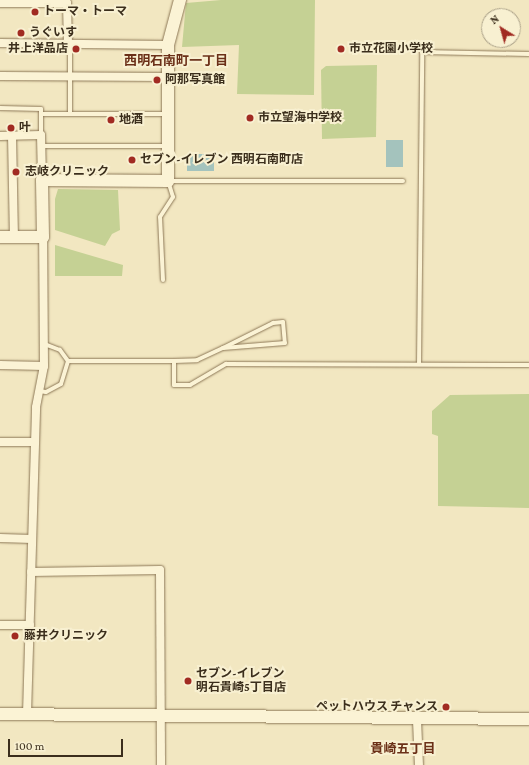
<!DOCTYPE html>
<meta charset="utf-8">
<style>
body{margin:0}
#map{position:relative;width:529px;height:765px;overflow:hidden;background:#f2e7c1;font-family:"Crimson Pro","Noto Sans JP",serif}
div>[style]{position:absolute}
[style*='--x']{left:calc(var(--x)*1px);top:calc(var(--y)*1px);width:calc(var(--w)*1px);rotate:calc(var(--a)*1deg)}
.green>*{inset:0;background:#c5d194}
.water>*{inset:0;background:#a4c3bd;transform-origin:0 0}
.roads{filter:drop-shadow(0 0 1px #8d7857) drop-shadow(0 0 1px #8d7857)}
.lane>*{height:4px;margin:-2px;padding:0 2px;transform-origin:2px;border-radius:2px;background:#fbf3d5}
.street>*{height:8px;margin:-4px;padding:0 4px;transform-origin:4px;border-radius:4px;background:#fbf3d5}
.secondary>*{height:12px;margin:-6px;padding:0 6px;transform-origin:6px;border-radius:6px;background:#fbf3d5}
.dots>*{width:11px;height:11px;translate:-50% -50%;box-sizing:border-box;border:2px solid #f8f0d1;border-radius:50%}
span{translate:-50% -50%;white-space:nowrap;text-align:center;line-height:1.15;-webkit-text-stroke:4px #f8f0d1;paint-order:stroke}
.poi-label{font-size:12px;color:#3b2e1c;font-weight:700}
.left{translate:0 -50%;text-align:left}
.right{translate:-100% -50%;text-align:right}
.neighbourhood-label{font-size:13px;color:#6b3018;font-weight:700}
.north{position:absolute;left:481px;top:8px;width:40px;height:40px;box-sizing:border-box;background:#f8f0d1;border:1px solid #aca289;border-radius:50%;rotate:323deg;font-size:11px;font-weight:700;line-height:16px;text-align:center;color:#3b2e1c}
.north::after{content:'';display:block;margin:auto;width:14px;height:18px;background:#a12b22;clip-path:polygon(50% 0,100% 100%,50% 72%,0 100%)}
.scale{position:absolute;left:8px;top:739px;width:115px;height:18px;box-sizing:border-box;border:2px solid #3b2e1c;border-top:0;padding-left:5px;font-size:12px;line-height:14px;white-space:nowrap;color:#3b2e1c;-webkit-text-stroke:3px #f8f0d1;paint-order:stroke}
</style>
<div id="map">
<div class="green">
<div style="clip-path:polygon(221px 0,315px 0,314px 95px,237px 94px,239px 45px,182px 47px,186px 3px)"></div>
<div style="clip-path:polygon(377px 65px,376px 137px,322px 139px,321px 70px,326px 66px)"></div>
<div style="clip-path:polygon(58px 189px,118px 190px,120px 230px,112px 234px,105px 246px,55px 230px,55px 199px)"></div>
<div style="clip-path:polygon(55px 245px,123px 265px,122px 276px,55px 276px)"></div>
<div style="clip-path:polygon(529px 394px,529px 508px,438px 506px,438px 436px,432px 434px,432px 411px,450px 395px)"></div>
</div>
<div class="water">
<div style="left:386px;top:140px;width:17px;height:27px"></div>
<div style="left:187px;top:154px;width:27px;height:17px"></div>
</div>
<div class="roads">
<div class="lane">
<div style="--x:0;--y:108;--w:41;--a:1.4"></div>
<div style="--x:41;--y:109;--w:26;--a:90"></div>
<div style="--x:41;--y:114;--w:126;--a:0"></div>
<div style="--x:70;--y:114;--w:70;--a:-90"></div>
<div style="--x:41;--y:146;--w:126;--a:0"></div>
<div style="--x:163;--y:280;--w:63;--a:-92.7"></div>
<div style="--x:160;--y:217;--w:24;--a:-57"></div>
<div style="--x:173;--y:197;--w:17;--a:-107"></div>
<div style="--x:168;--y:181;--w:235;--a:0"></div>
<div style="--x:68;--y:361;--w:106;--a:0"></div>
<div style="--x:174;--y:361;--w:24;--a:90"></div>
<div style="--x:174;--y:385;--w:16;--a:0"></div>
<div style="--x:190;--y:385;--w:42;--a:-30.3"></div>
<div style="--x:226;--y:364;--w:303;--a:0.2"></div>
<div style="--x:174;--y:361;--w:23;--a:-2"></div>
<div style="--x:197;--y:360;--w:29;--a:-25"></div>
<div style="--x:223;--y:348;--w:56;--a:-26.6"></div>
<div style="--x:273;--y:323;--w:10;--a:-6"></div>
<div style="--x:283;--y:322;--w:21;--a:85"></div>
<div style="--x:285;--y:343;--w:62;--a:175.4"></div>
<div style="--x:419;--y:364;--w:312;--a:-89.4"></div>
<div style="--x:422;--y:52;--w:107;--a:1.1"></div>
<div style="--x:39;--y:391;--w:7;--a:8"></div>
<div style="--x:46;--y:392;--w:17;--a:-28"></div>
<div style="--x:61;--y:384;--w:24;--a:-73"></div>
<div style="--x:68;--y:361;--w:14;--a:-126"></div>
<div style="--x:60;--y:350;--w:17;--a:-159"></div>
</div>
<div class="street">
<div style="--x:0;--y:3;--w:67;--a:0"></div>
<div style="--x:67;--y:3;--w:40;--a:88.6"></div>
<div style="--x:0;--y:43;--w:168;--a:0.7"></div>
<div style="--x:0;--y:76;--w:168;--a:0.3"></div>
<div style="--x:12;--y:135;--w:102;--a:88.9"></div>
<div style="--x:0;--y:136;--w:41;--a:-1.4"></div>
<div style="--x:41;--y:135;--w:45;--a:88.7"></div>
<div style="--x:0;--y:365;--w:44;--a:1.3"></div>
<div style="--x:0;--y:442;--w:35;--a:0"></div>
<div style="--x:0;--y:538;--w:32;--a:2"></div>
<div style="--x:31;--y:572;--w:129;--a:-0.9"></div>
<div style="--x:160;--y:570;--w:195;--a:89.7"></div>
<div style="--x:0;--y:625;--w:30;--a:0"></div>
<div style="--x:27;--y:714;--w:307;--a:-88.3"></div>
<div style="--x:36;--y:407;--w:42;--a:-79"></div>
<div style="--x:44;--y:366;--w:129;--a:-90.4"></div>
<div style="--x:417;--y:720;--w:45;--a:87.5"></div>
</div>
<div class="secondary">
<div style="--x:0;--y:237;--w:43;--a:0"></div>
<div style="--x:43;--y:237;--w:57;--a:-91"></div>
<div style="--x:42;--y:180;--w:126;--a:0.5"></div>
<div style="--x:168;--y:181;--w:136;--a:-90"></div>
<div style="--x:168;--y:45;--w:47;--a:-75.1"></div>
<div style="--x:0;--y:714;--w:529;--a:0.54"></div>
</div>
</div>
<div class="dots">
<div style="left:35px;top:12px;background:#a12b22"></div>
<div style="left:21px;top:33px;background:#a12b22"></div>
<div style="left:76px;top:49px;background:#a12b22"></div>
<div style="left:341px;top:49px;background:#a12b22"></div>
<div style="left:157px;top:80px;background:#a12b22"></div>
<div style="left:250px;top:118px;background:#a12b22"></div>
<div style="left:111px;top:120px;background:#a12b22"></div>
<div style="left:11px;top:128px;background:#a12b22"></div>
<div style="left:132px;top:160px;background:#a12b22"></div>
<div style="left:16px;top:172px;background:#a12b22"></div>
<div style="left:15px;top:636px;background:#a12b22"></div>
<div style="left:188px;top:681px;background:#a12b22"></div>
<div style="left:446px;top:707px;background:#a12b22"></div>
</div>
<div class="poi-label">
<span class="left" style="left:43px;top:12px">トーマ・トーマ</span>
<span class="left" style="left:29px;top:33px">うぐいす</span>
<span class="right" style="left:68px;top:49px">井上洋品店</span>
<span class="left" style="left:349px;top:49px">市立花園小学校</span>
<span class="left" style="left:165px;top:80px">阿那写真館</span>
<span class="left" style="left:258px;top:118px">市立望海中学校</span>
<span class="left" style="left:119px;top:120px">地酒</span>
<span class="left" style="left:19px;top:128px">叶</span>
<span class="left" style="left:140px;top:160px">セブン-イレブン 西明石南町店</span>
<span class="left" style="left:25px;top:172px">志岐クリニック</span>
<span class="left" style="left:24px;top:636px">藤井クリニック</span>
<span class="left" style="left:196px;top:681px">セブン-イレブン<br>明石貴崎5丁目店</span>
<span class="right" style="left:438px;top:707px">ペットハウス チャンス</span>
</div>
<div class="neighbourhood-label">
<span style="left:176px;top:61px">西明石南町一丁目</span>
<span style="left:403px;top:749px">貴崎五丁目</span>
</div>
<div class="north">N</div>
<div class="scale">100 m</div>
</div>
